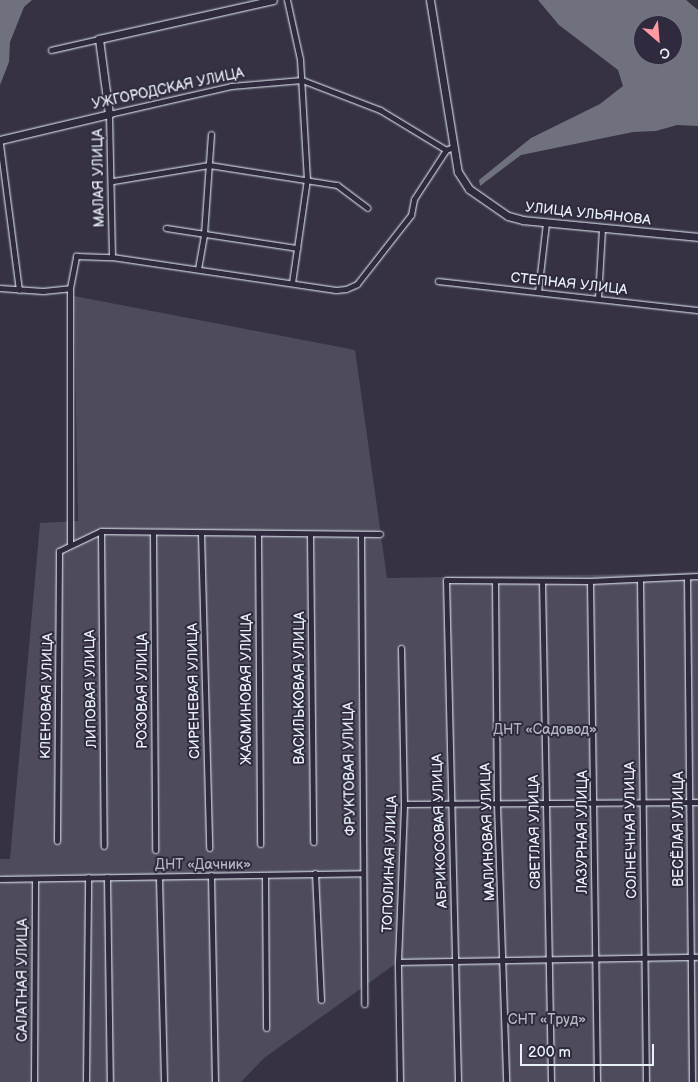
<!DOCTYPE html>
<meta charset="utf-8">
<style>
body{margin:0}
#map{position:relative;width:698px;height:1082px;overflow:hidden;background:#363244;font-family:"Balsamiq Sans",sans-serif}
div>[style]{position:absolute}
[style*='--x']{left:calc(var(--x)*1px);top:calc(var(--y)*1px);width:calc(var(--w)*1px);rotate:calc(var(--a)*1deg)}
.green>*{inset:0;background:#4d4b5c}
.water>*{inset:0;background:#70717f}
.roads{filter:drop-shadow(0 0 1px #e8f1f8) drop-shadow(0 0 1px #e8f1f8)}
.street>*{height:5px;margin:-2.5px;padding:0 2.5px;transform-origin:2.5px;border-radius:2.5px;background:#2f2a3d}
.secondary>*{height:7px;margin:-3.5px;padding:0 3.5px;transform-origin:3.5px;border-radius:3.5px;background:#2f2a3d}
span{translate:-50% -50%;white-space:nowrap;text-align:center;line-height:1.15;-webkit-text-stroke:4px #2f2a3d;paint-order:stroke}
.street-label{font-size:14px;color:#e8f1f8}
.park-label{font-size:14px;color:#b2b7c1}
.north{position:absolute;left:633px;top:15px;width:50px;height:50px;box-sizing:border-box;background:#2f2a3d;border:1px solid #797a88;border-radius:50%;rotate:153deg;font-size:14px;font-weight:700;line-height:20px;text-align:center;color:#e8f1f8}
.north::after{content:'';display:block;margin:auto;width:18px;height:22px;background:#ff9aa2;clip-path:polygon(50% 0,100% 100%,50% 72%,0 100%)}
.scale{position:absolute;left:520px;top:1044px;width:134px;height:22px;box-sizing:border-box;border:2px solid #e8f1f8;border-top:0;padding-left:6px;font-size:15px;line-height:18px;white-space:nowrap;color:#e8f1f8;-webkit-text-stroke:4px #2f2a3d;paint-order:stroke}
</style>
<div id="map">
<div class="green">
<div style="clip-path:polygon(74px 296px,355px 350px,387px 578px,698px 573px,698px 1082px,396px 1082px,398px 962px,264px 1058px,241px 1082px,0 1082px,0 859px,10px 859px,40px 523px,78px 521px)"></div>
</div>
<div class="water">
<div style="clip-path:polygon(0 0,32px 0,24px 7px,10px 42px,9px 62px,0 85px)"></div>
<div style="clip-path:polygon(evenodd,538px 0,686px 0,698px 10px,698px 126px,677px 125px,656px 131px,633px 132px,521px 155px,480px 186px,479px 180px,531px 138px,600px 104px,623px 86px,618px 70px,559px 25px,538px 0,643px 25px,673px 25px,673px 55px,643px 55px,643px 25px)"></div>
</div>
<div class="roads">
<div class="street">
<div style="--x:287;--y:0;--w:60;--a:77.6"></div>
<div style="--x:300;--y:59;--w:120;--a:86.7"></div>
<div style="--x:307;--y:179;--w:105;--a:98.2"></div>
<div style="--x:51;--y:50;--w:49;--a:-12.9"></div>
<div style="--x:0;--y:144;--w:147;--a:82.6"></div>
<div style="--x:113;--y:181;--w:97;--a:-9.5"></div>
<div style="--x:209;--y:165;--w:130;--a:8.9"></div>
<div style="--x:337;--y:185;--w:38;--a:37"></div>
<div style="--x:166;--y:228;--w:133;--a:8.7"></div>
<div style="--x:112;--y:257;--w:143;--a:-91.2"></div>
<div style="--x:109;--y:114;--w:125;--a:-12.9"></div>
<div style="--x:231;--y:86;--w:71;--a:-4.8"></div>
<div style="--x:302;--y:80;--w:84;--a:21"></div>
<div style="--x:380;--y:110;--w:77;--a:31.2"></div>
<div style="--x:198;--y:269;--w:36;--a:-80"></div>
<div style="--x:204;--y:234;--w:100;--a:-86"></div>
<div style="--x:438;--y:281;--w:262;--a:6.4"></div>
<div style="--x:0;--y:288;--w:43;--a:4"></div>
<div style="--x:43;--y:291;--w:27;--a:-6"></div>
<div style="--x:538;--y:292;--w:69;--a:-83.4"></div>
<div style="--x:598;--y:298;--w:70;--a:-86.7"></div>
<div style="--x:101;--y:531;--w:315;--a:89.5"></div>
<div style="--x:153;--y:532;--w:318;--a:89.6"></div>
<div style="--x:201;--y:533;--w:315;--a:88.5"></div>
<div style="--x:258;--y:534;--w:310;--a:89.6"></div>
<div style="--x:310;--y:534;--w:308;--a:89.4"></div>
<div style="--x:361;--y:534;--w:470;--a:89.6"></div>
<div style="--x:70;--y:545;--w:257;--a:-90"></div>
<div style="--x:70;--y:288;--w:33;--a:-79"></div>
<div style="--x:76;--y:256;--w:36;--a:2"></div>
<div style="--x:112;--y:257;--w:226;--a:8.4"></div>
<div style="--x:336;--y:290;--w:10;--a:-6"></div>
<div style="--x:346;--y:289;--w:12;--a:-24"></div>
<div style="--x:357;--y:284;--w:88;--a:-52"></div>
<div style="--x:411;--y:215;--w:16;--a:-79"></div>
<div style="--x:414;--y:199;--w:59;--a:-56.9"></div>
<div style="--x:446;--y:150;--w:8;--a:-23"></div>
<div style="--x:687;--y:577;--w:505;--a:89.43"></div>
<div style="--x:640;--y:579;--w:503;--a:89.32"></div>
<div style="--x:495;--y:581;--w:223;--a:89.5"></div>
<div style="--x:497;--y:804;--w:278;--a:88.1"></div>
<div style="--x:542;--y:581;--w:501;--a:88.97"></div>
<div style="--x:590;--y:581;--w:501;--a:89.2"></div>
<div style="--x:404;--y:804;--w:294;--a:-0.4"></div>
<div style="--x:57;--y:841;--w:290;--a:-89.6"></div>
<div style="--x:59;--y:551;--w:47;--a:-25.5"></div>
<div style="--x:101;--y:531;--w:279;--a:0.6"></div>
<div style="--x:315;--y:873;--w:127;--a:87.3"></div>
<div style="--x:211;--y:875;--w:207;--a:88.9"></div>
<div style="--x:265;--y:875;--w:153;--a:89.6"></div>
<div style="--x:107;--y:877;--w:205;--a:89.2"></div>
<div style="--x:159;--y:877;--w:205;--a:88.6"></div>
<div style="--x:0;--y:879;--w:362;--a:-0.9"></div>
<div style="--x:398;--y:962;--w:300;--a:-1"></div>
<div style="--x:34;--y:1082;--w:203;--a:-89.7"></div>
<div style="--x:86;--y:1082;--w:205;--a:-89.4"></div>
<div style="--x:400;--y:1082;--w:120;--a:-91"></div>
<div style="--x:398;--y:962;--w:158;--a:-87.8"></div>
<div style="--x:404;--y:804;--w:156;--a:-91.1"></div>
<div style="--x:458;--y:1082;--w:502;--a:-91.37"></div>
<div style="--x:446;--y:580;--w:144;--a:0.4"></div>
<div style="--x:590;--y:581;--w:108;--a:-2.7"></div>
</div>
<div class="secondary">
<div style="--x:430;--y:0;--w:174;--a:80.8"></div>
<div style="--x:458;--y:172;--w:20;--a:57"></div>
<div style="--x:469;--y:189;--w:47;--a:34.7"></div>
<div style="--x:508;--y:216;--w:16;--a:15"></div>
<div style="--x:523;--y:220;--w:176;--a:5.5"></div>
<div style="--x:0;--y:140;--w:112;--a:-13.4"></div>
<div style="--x:109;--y:114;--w:76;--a:-97.6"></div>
<div style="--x:99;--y:39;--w:178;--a:-12.6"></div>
</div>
</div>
<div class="street-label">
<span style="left:168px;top:89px;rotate:-12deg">УЖГОРОДСКАЯ УЛИЦА</span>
<span style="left:99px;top:178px;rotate:-91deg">МАЛАЯ УЛИЦА</span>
<span style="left:588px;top:214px;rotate:6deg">УЛИЦА УЛЬЯНОВА</span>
<span style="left:569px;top:284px;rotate:6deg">СТЕПНАЯ УЛИЦА</span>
<span style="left:300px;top:688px;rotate:-90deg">ВАСИЛЬКОВАЯ УЛИЦА</span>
<span style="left:91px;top:689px;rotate:-91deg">ЛИПОВАЯ УЛИЦА</span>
<span style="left:247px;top:689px;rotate:-90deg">ЖАСМИНОВАЯ УЛИЦА</span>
<span style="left:143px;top:691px;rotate:-90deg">РОЗОВАЯ УЛИЦА</span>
<span style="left:194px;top:691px;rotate:-91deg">СИРЕНЕВАЯ УЛИЦА</span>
<span style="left:47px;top:696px;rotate:-89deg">КЛЕНОВАЯ УЛИЦА</span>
<span style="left:350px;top:769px;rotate:-91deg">ФРУКТОВАЯ УЛИЦА</span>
<span style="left:679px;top:829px;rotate:-90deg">ВЕСЁЛАЯ УЛИЦА</span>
<span style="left:631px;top:830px;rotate:-91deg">СОЛНЕЧНАЯ УЛИЦА</span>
<span style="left:440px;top:831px;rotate:-92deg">АБРИКОСОВАЯ УЛИЦА</span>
<span style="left:488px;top:832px;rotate:-92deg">МАЛИНОВАЯ УЛИЦА</span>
<span style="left:535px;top:832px;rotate:-91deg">СВЕТЛАЯ УЛИЦА</span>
<span style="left:583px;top:832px;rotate:-90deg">ЛАЗУРНАЯ УЛИЦА</span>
<span style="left:390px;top:864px;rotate:-88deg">ТОПОЛИНАЯ УЛИЦА</span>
<span style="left:23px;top:980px;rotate:-90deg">САЛАТНАЯ УЛИЦА</span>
</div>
<div class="park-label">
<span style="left:545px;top:730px">ДНТ «Садовод»</span>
<span style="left:203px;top:865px">ДНТ «Дачник»</span>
<span style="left:547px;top:1020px">СНТ «Труд»</span>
</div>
<div class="north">С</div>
<div class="scale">200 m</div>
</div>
